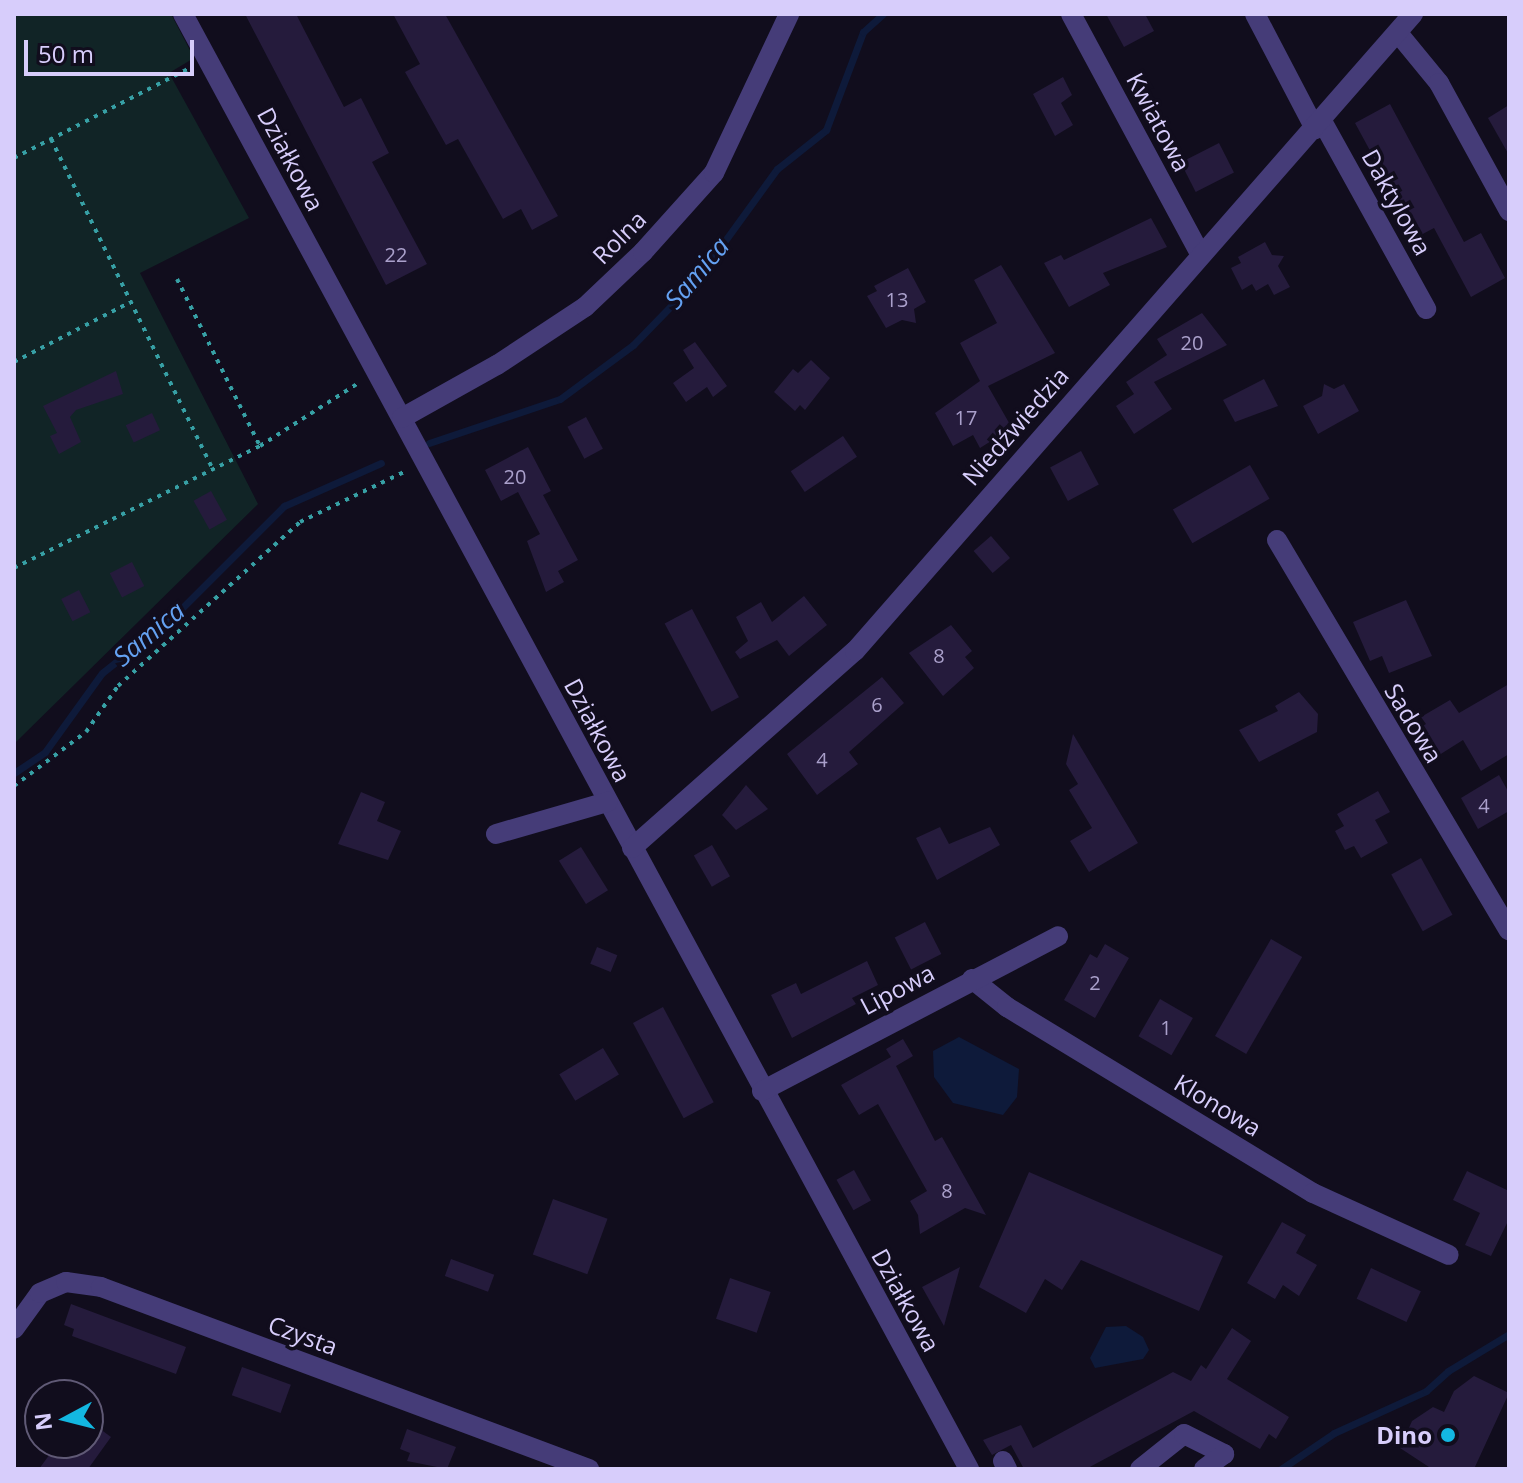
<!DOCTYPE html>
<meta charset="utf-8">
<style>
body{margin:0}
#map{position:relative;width:1523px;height:1483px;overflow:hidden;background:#110d1d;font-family:"Open Sans",sans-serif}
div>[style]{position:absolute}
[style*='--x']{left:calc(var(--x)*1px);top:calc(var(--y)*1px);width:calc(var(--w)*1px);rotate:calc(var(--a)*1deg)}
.green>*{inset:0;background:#112426}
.water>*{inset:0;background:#0e1a3a}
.stream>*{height:7px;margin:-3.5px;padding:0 3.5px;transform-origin:3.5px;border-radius:3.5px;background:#0e1a3a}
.building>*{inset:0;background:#251b3c;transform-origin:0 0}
.path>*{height:4px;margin-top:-2px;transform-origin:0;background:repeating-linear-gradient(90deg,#37a0a5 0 4px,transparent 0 10px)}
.minor>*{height:20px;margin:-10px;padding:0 10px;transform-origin:10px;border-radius:10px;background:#453c78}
.dots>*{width:22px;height:22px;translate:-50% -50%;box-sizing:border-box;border:4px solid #110d1d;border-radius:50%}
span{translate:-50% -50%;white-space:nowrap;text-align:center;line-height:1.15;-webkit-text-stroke:7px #110d1d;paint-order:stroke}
.number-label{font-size:20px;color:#aaa0cb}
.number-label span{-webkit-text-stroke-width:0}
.street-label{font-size:24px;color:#d7cdfb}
.poi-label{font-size:24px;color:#d7cdfb;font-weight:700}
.right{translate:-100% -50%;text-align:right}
.water-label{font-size:26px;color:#64a1f2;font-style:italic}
.frame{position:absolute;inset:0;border:16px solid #d7cdfb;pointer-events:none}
.north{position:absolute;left:24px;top:1379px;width:80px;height:80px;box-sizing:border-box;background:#110d1d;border:2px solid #605a76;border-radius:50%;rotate:263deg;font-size:22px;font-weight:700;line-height:32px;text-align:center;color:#d7cdfb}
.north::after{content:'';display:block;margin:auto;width:28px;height:36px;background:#13b7e1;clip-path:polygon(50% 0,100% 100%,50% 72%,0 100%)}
.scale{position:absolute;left:24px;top:40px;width:170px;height:36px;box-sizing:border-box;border:4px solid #d7cdfb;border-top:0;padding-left:10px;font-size:24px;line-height:28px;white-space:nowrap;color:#d7cdfb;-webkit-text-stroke:6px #110d1d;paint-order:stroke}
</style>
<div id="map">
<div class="green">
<div style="clip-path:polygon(14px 14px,171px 14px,194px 58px,169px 73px,249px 218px,140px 273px,258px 504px,14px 744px)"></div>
</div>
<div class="water">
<div style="clip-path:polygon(959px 1037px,1019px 1069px,1017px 1097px,1003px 1115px,953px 1103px,934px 1077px,933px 1051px)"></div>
<div style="clip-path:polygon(1126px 1326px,1143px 1337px,1149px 1350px,1143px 1359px,1095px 1368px,1090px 1358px,1106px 1327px)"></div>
</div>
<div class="stream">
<div style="--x:429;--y:443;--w:138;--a:-18.6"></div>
<div style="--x:560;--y:399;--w:91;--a:-36.5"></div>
<div style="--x:633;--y:345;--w:93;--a:-45.9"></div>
<div style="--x:698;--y:278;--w:135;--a:-54.1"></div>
<div style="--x:777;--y:169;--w:63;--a:-38.5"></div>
<div style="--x:826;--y:130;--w:105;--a:-69.3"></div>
<div style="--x:863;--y:32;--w:27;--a:-42"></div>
<div style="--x:14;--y:773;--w:37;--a:-34"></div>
<div style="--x:45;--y:752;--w:97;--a:-54.2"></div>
<div style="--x:102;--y:673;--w:95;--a:-38.6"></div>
<div style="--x:176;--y:614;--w:153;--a:-45"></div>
<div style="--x:284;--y:506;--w:106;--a:-23.9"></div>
<div style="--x:1281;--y:1469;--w:64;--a:-34.2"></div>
<div style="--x:1334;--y:1433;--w:101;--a:-24.5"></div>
<div style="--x:1426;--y:1391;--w:30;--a:-42"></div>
<div style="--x:1448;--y:1371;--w:71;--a:-31.2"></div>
</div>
<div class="building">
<div style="clip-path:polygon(245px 14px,296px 14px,344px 107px,361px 98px,389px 153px,372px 162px,427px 264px,386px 285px)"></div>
<div style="clip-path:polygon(393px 14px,445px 14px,558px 216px,532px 230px,521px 209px,503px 219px,458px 139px,446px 145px,405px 72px,420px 64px)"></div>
<div style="clip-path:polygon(1106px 14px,1145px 14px,1154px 31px,1124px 47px)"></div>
<div style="clip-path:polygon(1063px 77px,1072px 95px,1061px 103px,1073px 125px,1055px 136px,1033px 94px)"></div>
<div style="clip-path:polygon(1390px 104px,1464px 242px,1481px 233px,1505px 278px,1471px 297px,1434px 228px,1417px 237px,1355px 123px)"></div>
<div style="clip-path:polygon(1509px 105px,1509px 155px,1488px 118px)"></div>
<div style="left:1219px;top:143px;width:33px;height:43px;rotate:63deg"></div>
<div style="clip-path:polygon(1151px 218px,1167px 247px,1103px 273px,1110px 285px,1069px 307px,1044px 263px,1061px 255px,1064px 260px)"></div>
<div style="clip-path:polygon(1265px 242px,1272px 255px,1284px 256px,1278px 266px,1290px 287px,1274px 295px,1268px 284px,1256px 291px,1252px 284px,1242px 290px,1231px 268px,1241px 263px,1238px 257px)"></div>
<div style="clip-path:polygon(1001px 265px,1055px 353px,988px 386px,1012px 428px,980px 448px,973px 435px,953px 446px,935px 413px,980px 381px,960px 343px,997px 323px,974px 280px)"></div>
<div style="clip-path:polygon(908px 268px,926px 302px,914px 309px,916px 323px,902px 320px,886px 328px,867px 296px,877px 291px,874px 286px)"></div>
<div style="clip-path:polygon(1202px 313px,1227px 345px,1154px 382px,1172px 409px,1134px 434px,1116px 406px,1134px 394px,1126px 382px,1167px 355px,1157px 339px)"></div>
<div style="clip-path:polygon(695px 342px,727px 386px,713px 397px,707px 387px,686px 402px,673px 383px,694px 368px,683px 350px)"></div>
<div style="clip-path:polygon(811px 360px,830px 378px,805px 410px,800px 405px,795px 411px,774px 392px,793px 369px,798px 373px)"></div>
<div style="clip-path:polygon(116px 371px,123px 394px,76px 410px,70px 417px,81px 442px,59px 454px,50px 436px,57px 433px,43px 406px)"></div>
<div style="clip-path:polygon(1264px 379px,1278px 406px,1235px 422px,1223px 400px)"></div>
<div style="clip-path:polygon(1324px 384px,1334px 389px,1344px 384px,1359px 411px,1318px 434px,1303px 406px,1322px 396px)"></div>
<div style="left:152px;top:413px;width:19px;height:29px;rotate:65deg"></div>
<div style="left:586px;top:417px;width:36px;height:21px;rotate:62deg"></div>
<div style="left:843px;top:436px;width:25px;height:63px;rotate:56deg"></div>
<div style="clip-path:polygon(528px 447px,551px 491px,543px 495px,578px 560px,558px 571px,564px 582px,546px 592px,527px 541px,540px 534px,518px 492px,501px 501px,485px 470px)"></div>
<div style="left:1081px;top:451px;width:38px;height:35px;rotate:62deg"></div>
<div style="left:1250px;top:465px;width:39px;height:89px;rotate:60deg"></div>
<div style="left:211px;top:491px;width:33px;height:20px;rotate:61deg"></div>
<div style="left:991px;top:536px;width:29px;height:23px;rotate:49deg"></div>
<div style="left:132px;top:562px;width:27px;height:25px;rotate:63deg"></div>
<div style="left:79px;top:590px;width:25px;height:20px;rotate:63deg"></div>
<div style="clip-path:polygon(804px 596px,827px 625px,789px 656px,777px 640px,740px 659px,735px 652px,748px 641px,736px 617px,761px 602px,772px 622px)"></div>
<div style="clip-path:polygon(1406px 600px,1432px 656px,1389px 673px,1382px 656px,1370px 661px,1353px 622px)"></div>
<div style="left:692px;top:609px;width:100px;height:31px;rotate:62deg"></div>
<div style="clip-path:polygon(951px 625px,972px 651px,965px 657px,974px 668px,943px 696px,909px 653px)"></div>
<div style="clip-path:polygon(882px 677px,904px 703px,849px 752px,858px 764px,817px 795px,787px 754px)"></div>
<div style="clip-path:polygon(1509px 684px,1509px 754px,1481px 771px,1463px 740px,1436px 757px,1418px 729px,1426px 724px,1421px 717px,1450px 700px,1459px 713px)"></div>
<div style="clip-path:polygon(1299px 692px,1318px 714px,1317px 732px,1259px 762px,1239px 730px,1278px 711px,1275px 706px)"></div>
<div style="clip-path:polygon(1073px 734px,1138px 843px,1089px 872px,1070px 841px,1092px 828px,1069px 790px,1078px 784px,1066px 764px)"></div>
<div style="clip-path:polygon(1499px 775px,1509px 793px,1509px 811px,1478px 829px,1461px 798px)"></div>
<div style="clip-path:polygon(746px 785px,768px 809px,736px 830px,722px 815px)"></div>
<div style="clip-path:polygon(1378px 791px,1390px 812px,1375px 820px,1388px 843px,1361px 858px,1354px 846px,1345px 850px,1335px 831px,1344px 826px,1337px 814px)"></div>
<div style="clip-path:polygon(361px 792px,385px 802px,377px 821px,401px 831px,388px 860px,338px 844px)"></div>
<div style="clip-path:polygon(940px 827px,949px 844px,990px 827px,1000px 845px,937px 880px,916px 838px)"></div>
<div style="left:712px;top:845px;width:36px;height:21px;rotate:60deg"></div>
<div style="left:581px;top:847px;width:51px;height:26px;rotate:58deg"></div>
<div style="left:1421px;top:858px;width:65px;height:34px;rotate:61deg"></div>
<div style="left:925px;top:922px;width:36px;height:34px;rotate:63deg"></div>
<div style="left:1271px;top:939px;width:36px;height:112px;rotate:30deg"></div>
<div style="clip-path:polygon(1105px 944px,1129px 958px,1095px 1018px,1064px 1000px,1090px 954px,1097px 958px)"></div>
<div style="left:597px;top:947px;width:22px;height:18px;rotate:22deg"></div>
<div style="clip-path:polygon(867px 961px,878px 985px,852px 998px,856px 1004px,792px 1038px,771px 995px,796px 983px,801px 994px)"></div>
<div style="left:1160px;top:999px;width:38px;height:43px;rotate:30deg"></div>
<div style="left:663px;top:1007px;width:108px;height:34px;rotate:62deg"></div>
<div style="clip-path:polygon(903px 1039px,913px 1056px,896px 1066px,935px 1141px,942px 1137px,986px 1215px,965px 1208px,920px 1234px,918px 1215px,910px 1201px,927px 1191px,878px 1104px,859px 1115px,841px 1085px,891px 1057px,886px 1049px)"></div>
<div style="left:603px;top:1048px;width:31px;height:51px;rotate:59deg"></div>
<div style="left:854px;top:1170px;width:35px;height:20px;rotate:61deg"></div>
<div style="clip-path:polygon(1467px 1171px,1509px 1191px,1509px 1219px,1491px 1256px,1465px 1245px,1480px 1213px,1453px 1200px)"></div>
<div style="clip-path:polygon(1029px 1172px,1223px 1256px,1199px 1311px,1081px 1260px,1062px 1290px,1045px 1279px,1026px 1313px,979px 1287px)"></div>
<div style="left:553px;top:1199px;width:58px;height:59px;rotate:20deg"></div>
<div style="clip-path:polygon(1282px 1222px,1306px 1235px,1296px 1253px,1317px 1265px,1299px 1296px,1283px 1285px,1275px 1299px,1247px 1283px)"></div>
<div style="left:451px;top:1259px;width:46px;height:18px;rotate:20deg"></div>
<div style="clip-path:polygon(960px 1267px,944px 1326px,922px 1287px)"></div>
<div style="left:1371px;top:1268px;width:55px;height:34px;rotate:25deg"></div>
<div style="left:730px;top:1278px;width:43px;height:43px;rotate:19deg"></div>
<div style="clip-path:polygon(71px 1304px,186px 1347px,176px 1374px,72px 1336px,74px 1329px,64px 1325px)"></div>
<div style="clip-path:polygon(1232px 1328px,1251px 1341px,1227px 1379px,1289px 1417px,1276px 1439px,1269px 1434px,1260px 1449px,1194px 1411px,1086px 1469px,1024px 1469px,1011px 1445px,992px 1455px,983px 1440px,1021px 1425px,1033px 1448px,1173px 1372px,1191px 1381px,1201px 1365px,1206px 1369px)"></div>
<div style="left:242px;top:1367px;width:52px;height:30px;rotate:20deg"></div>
<div style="clip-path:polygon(1474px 1376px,1509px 1393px,1474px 1469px,1432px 1469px,1400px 1448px,1412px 1421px,1433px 1407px,1444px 1412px,1454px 1391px)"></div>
<div style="clip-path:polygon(88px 1420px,111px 1437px,88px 1469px,39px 1469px,55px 1447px,88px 1443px)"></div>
<div style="clip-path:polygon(407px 1429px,456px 1447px,447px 1469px,407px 1461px,410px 1453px,400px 1449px)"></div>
</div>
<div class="path">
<div style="--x:51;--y:139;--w:369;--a:63.9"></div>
<div style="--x:14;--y:158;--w:198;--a:-27.1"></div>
<div style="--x:177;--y:279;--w:186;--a:63.6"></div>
<div style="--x:14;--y:362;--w:129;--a:-27.2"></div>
<div style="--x:14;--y:568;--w:275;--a:-26.4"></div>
<div style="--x:260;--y:446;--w:119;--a:-32.6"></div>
<div style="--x:14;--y:786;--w:90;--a:-36.9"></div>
<div style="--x:86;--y:732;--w:56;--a:-55.2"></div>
<div style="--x:118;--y:686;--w:245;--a:-42"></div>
<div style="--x:300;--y:522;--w:118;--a:-25.7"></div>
</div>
<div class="minor">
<div style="--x:183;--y:14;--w:1654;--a:61.62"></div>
<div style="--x:1071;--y:14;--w:274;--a:61.7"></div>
<div style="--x:1255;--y:14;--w:130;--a:62.4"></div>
<div style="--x:1398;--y:33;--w:65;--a:50.6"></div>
<div style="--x:1439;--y:83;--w:146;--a:61.3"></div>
<div style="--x:1322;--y:121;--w:215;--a:61"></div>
<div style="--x:402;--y:418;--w:109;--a:-29.2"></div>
<div style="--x:497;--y:365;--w:105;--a:-33.4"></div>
<div style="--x:585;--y:307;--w:80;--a:-43.5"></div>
<div style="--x:643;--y:252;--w:106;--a:-48.1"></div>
<div style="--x:714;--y:173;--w:176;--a:-64.7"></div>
<div style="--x:1277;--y:540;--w:454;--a:59.3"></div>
<div style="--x:496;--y:834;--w:116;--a:-16.1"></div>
<div style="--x:632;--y:848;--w:298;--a:-41.5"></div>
<div style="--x:855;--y:651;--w:847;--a:-48.78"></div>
<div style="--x:972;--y:979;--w:45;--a:38.7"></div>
<div style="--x:1007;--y:1007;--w:358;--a:31.3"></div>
<div style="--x:1313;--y:1193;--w:149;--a:24.5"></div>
<div style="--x:762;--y:1091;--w:334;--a:-27.6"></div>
<div style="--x:14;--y:1329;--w:44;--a:-54.2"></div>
<div style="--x:40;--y:1293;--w:28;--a:-23"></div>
<div style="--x:66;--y:1282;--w:35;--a:8"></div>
<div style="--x:101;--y:1287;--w:521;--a:20.45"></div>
<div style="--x:1003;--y:1461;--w:9;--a:63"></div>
<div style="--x:1140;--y:1469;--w:56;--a:-38.5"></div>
<div style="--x:1184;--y:1434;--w:45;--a:26.6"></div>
<div style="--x:1224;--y:1454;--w:25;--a:143"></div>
</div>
<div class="dots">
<div style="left:1448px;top:1435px;background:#13b7e1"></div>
</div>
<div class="number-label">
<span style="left:396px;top:254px">22</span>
<span style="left:897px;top:299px">13</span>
<span style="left:1192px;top:342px">20</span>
<span style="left:966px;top:417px">17</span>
<span style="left:515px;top:476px">20</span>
<span style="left:939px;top:655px">8</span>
<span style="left:877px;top:704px">6</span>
<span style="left:822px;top:759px">4</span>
<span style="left:1484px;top:805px">4</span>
<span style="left:1095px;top:982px">2</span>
<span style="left:1166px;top:1027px">1</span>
<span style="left:947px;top:1190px">8</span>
</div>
<div class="street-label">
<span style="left:1159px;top:122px;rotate:62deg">Kwiatowa</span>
<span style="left:291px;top:159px;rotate:62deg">Działkowa</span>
<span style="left:1397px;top:202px;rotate:61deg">Daktylowa</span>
<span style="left:619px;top:237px;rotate:-45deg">Rolna</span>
<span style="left:1015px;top:426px;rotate:-49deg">Niedźwiedzia</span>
<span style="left:1414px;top:723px;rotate:59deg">Sadowa</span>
<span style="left:598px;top:730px;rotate:62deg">Działkowa</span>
<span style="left:897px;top:989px;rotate:-28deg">Lipowa</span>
<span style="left:1218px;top:1105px;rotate:31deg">Klonowa</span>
<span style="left:906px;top:1300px;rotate:61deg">Działkowa</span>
<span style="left:303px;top:1335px;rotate:20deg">Czysta</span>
</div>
<div class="poi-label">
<span class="right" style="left:1432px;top:1435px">Dino</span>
</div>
<div class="water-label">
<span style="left:697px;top:273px;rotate:-50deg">Samica</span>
<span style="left:149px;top:634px;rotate:-40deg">Samica</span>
</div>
<div class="frame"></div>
<div class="north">N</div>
<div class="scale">50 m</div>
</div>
